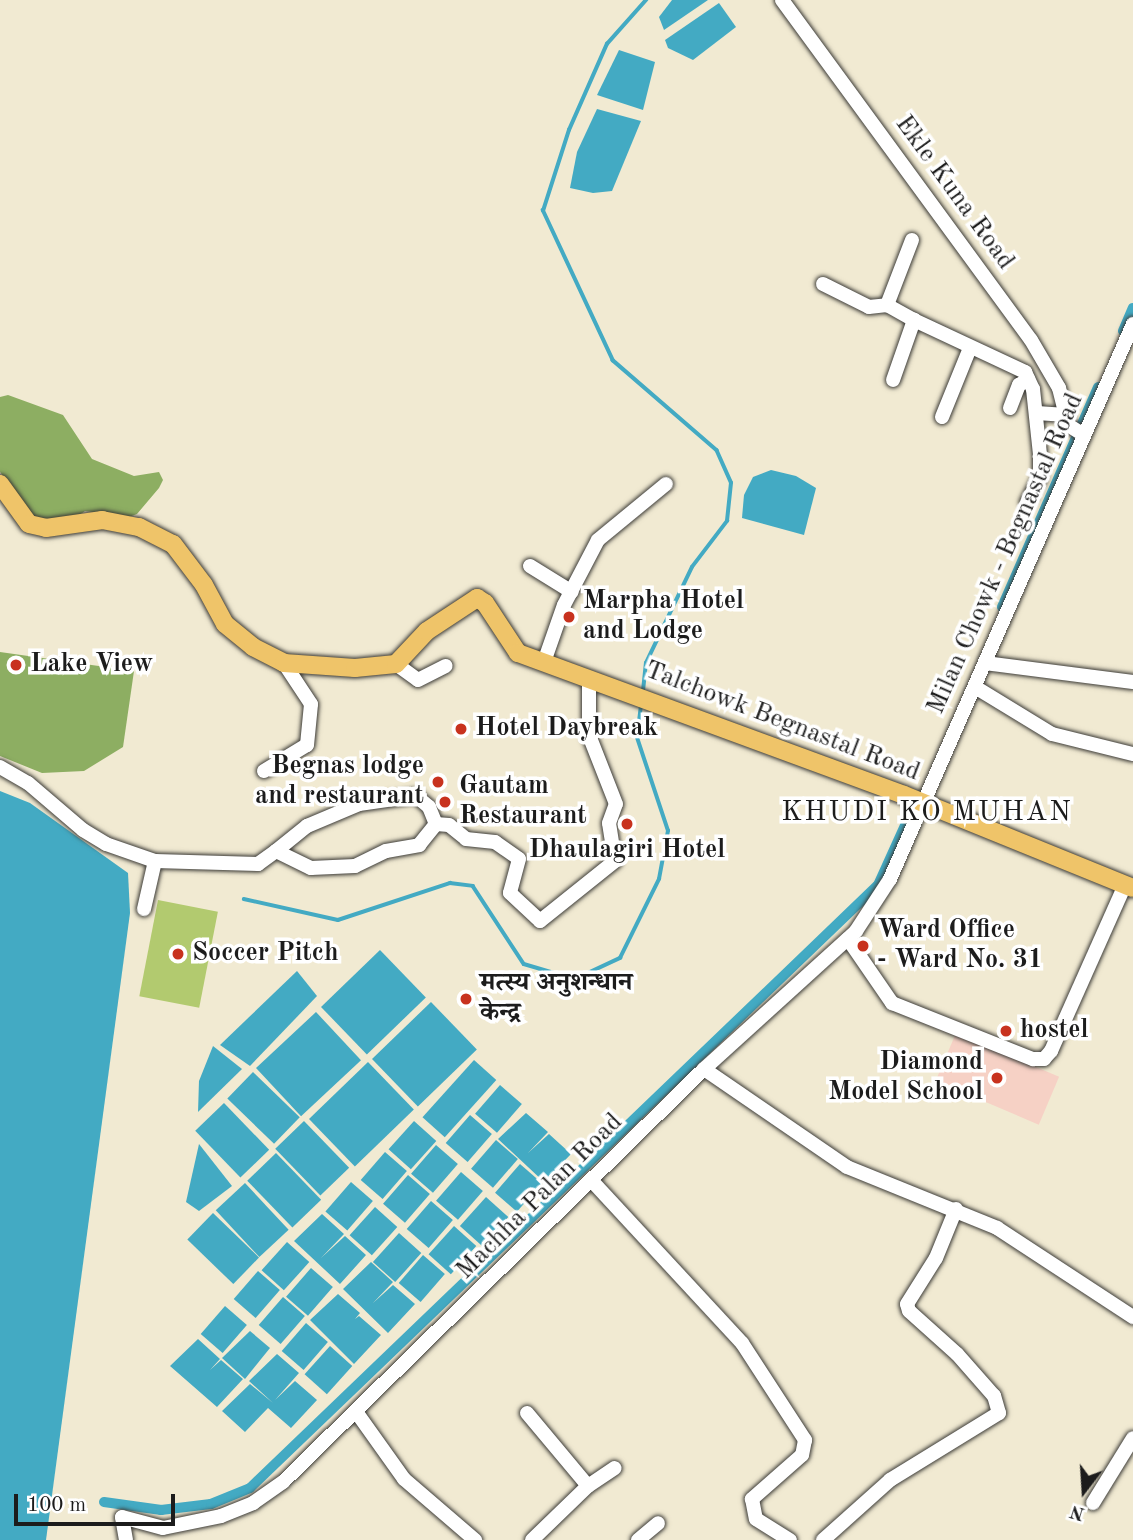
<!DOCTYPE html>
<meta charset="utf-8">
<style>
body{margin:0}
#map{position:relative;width:1133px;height:1540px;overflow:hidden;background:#f1ead2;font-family:"Old Standard TT","Noto Serif Devanagari",serif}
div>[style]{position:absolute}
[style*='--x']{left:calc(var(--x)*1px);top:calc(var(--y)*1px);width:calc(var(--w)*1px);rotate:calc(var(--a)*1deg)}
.built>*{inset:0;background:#f6d1c5;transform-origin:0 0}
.green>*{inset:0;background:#b2ca6f;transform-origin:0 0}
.forest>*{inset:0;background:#8dae62}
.water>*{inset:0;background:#43aac3;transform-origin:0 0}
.stream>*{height:3.5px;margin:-1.75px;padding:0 1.75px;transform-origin:1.75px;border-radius:1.75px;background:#43aac3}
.canal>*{height:10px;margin:-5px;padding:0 5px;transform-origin:5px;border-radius:5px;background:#43aac3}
.roads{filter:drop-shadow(0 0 2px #3c3b37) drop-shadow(0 0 2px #3c3b37)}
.minor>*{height:14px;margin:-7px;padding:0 7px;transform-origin:7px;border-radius:7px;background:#fff}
.major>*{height:18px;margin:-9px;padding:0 9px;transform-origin:9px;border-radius:9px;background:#efc469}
.dots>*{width:19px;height:19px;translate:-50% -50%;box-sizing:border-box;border:4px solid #fff;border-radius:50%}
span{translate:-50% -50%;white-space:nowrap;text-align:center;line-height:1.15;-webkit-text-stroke:7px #fff;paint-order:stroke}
.street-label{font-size:26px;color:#1c1c1c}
.poi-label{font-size:26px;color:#1c1c1c;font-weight:700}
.left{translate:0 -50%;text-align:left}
.right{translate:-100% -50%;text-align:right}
.neighbourhood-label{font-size:28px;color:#1c1c1c;letter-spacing:2px}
.north{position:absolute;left:1049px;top:1456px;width:70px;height:70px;-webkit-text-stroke:5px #fff;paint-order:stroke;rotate:197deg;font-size:19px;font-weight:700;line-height:28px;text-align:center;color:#1c1c1c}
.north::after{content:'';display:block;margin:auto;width:24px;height:32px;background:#1c1c1c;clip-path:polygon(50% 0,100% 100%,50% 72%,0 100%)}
.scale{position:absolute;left:14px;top:1494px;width:161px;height:32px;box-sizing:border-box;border:4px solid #1c1c1c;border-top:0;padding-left:9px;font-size:21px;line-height:24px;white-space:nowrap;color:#1c1c1c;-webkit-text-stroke:5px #fff;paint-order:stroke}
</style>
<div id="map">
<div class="built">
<div style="left:956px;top:1033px;width:112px;height:52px;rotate:23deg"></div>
</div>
<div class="green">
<div style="left:158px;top:900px;width:61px;height:98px;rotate:11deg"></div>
</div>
<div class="forest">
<div style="clip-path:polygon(8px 395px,63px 415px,92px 459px,134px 476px,159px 472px,163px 480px,159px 488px,137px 514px,129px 517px,85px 511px,71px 521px,35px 519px,0 472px,0 397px)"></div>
<div style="clip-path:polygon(0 652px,134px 671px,123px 747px,84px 771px,42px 773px,0 756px)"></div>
</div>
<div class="water">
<div style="clip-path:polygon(672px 0,708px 0,664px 30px,659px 17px)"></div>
<div style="clip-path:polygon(719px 3px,736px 27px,693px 60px,668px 48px,665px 40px)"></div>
<div style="clip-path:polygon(619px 50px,655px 62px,643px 110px,597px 95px)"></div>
<div style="clip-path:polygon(597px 109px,641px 121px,612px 191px,593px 193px,570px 188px,577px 152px)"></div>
<div style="clip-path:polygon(771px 470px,796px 476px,816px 488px,804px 535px,742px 518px,744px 495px,753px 477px)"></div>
<div style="clip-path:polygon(0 791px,30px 803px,128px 873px,130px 913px,46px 1540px,0 1540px)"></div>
<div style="left:380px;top:950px;width:66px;height:82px;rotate:46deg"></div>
<div style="clip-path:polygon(297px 971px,317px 996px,250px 1066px,220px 1045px)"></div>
<div style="left:431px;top:1002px;width:66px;height:82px;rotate:46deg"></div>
<div style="left:316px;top:1012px;width:66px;height:82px;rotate:47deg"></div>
<div style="clip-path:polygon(213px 1046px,242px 1069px,198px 1112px,199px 1081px)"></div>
<div style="left:474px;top:1060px;width:30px;height:77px;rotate:42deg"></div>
<div style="left:368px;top:1062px;width:66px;height:82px;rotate:46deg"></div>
<div style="left:253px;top:1072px;width:65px;height:37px;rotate:44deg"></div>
<div style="left:500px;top:1085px;width:29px;height:38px;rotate:41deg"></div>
<div style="left:224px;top:1103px;width:65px;height:40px;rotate:46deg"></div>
<div style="clip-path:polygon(526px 1113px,548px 1132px,528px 1153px,549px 1134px,571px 1154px,544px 1182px,498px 1139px)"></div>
<div style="left:470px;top:1115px;width:29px;height:37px;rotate:41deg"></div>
<div style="left:304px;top:1121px;width:65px;height:40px;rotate:46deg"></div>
<div style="left:414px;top:1121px;width:30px;height:38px;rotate:42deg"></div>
<div style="left:496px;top:1140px;width:29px;height:38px;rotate:41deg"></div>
<div style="clip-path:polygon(199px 1144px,232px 1186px,199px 1211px,186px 1202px)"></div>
<div style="left:436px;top:1145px;width:29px;height:38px;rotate:41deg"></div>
<div style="left:385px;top:1152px;width:29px;height:37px;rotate:41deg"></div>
<div style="left:276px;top:1153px;width:65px;height:40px;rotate:46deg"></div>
<div style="left:520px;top:1164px;width:29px;height:38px;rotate:41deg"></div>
<div style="left:461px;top:1172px;width:29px;height:38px;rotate:41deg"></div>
<div style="left:408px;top:1175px;width:29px;height:38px;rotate:41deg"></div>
<div style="left:351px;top:1182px;width:29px;height:39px;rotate:41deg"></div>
<div style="left:245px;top:1183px;width:64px;height:40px;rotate:47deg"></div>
<div style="left:486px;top:1197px;width:30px;height:39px;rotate:42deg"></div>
<div style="left:431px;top:1201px;width:29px;height:37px;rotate:41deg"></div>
<div style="left:375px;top:1207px;width:30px;height:38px;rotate:42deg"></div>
<div style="left:213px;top:1213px;width:64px;height:37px;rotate:44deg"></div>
<div style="clip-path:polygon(322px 1214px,344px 1234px,321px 1258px,345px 1236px,366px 1255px,340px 1284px,294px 1241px)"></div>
<div style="left:454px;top:1226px;width:30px;height:38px;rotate:42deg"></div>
<div style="left:399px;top:1233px;width:30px;height:39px;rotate:42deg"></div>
<div style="left:287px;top:1242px;width:30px;height:38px;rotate:42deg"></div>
<div style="left:423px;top:1255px;width:29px;height:37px;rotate:41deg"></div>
<div style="clip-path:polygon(371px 1262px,393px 1282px,373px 1303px,393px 1285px,415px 1304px,388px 1333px,343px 1289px)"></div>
<div style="left:311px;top:1268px;width:29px;height:38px;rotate:41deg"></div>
<div style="left:258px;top:1271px;width:29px;height:37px;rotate:41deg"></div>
<div style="clip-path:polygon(338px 1294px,360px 1313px,355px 1319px,359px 1316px,381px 1335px,354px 1364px,310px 1320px)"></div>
<div style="left:283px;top:1297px;width:29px;height:37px;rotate:41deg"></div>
<div style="left:225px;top:1306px;width:29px;height:37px;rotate:41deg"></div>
<div style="left:306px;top:1323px;width:29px;height:37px;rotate:41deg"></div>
<div style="clip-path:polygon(250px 1331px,270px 1348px,245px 1379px,222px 1358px)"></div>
<div style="clip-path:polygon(198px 1339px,220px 1359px,210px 1370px,221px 1360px,243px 1379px,217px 1407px,170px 1366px)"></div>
<div style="left:330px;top:1346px;width:30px;height:38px;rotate:42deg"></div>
<div style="clip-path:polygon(277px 1354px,299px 1373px,275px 1400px,295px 1381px,317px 1400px,291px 1428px,268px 1408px,245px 1432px,222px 1411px,250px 1384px,273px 1403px,249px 1381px)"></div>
</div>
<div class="stream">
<div style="--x:643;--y:691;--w:28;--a:-84"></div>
<div style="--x:646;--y:663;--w:106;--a:-64.4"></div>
<div style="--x:692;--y:567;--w:58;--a:-52.7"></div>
<div style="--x:727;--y:521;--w:38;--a:-84"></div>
<div style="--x:731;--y:483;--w:35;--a:-114"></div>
<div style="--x:717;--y:451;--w:138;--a:-139.1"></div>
<div style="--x:613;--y:361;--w:166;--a:-115"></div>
<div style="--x:543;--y:211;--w:85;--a:-72.2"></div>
<div style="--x:569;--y:130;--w:94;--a:-66.2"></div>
<div style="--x:607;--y:44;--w:59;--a:-48.4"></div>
<div style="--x:244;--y:899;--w:96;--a:12.6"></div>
<div style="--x:338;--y:920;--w:118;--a:-18.3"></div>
<div style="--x:450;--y:883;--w:23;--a:7"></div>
<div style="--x:473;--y:886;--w:93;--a:56.8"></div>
<div style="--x:524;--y:964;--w:53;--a:16.4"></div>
<div style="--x:575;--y:979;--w:50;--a:-25"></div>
<div style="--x:620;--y:958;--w:88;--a:-63.7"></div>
<div style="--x:659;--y:879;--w:49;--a:-79.4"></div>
<div style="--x:668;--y:831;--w:98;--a:-108.4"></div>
<div style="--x:637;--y:738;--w:32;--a:-83"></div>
</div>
<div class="canal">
<div style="--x:1123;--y:331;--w:25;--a:-67"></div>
<div style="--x:1002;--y:607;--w:240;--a:-66.4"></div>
<div style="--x:104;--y:1502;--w:58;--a:8"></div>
<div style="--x:161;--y:1510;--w:50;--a:-6.8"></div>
<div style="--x:211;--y:1504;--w:42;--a:-22.3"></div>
<div style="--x:250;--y:1488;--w:871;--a:-43.84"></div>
<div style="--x:878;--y:885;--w:72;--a:-65.6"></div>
</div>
<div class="roads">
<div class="minor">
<div style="--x:782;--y:0;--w:421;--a:53.8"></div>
<div style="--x:1031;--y:340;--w:56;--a:59.7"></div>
<div style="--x:1059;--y:388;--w:38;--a:76"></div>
<div style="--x:1068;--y:425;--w:19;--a:32"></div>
<div style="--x:912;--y:240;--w:70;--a:111"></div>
<div style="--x:887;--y:305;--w:31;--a:29"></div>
<div style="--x:823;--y:284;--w:51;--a:26.6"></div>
<div style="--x:869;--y:307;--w:18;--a:-6"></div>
<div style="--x:893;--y:380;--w:64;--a:-70.7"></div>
<div style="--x:914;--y:320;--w:123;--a:25.1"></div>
<div style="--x:1025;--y:372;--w:19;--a:65"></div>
<div style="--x:1033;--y:389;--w:66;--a:83.9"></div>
<div style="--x:1040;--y:455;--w:22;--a:90"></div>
<div style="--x:1040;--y:477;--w:29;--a:117"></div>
<div style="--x:1010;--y:408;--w:25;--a:-69"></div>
<div style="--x:1019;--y:385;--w:11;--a:-34"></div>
<div style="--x:1037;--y:413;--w:29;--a:4"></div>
<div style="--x:942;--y:417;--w:74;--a:-67.9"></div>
<div style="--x:530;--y:566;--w:49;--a:31.8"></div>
<div style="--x:544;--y:662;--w:60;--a:-70.7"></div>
<div style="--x:564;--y:605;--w:73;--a:-62.4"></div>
<div style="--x:598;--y:540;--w:88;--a:-39.5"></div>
<div style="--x:985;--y:663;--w:149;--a:7.3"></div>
<div style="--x:396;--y:664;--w:27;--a:36"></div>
<div style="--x:418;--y:680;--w:31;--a:-27"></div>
<div style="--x:975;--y:687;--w:90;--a:31.4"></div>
<div style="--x:1052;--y:734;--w:83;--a:13.9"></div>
<div style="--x:0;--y:767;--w:32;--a:30"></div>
<div style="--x:28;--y:783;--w:72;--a:40.5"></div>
<div style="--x:83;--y:830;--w:27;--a:31"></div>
<div style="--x:106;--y:844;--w:52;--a:19.1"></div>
<div style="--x:155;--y:861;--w:103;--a:1.7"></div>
<div style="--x:258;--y:864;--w:22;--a:-36"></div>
<div style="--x:276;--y:851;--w:39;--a:26"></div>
<div style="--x:311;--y:868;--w:44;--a:-2.6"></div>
<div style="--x:355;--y:866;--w:34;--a:-26"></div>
<div style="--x:386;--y:851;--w:34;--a:-10"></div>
<div style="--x:419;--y:845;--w:27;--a:-51"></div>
<div style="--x:436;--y:824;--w:13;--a:4"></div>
<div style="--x:449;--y:825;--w:22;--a:39"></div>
<div style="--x:466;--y:839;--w:29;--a:6"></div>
<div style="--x:495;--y:842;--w:29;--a:35"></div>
<div style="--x:519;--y:859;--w:35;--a:105"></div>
<div style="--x:510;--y:893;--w:41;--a:43"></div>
<div style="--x:540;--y:921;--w:96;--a:-38.7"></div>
<div style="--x:615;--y:861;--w:38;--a:-99"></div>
<div style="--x:609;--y:823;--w:20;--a:-70"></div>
<div style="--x:616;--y:804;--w:74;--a:-111.4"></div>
<div style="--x:589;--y:735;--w:56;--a:-90"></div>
<div style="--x:264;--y:771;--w:50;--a:-31.2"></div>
<div style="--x:307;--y:745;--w:41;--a:-84.4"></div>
<div style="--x:311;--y:704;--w:49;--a:-123.4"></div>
<div style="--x:276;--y:851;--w:40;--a:-39"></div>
<div style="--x:307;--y:826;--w:56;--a:-22.9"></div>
<div style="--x:359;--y:804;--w:58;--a:-8"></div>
<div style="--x:416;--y:796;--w:17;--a:40"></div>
<div style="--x:429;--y:807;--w:18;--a:68"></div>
<div style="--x:144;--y:909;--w:49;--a:-77.1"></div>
<div style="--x:848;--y:939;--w:78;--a:55.5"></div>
<div style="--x:892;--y:1003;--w:152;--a:21.7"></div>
<div style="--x:1033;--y:1059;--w:11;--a:0"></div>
<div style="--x:1044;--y:1059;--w:11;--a:-49"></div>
<div style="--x:1051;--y:1051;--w:182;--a:-66"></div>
<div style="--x:704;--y:1069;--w:173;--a:34.4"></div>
<div style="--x:847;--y:1167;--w:162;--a:22.1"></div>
<div style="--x:997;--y:1228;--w:163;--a:33.2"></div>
<div style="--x:591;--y:1180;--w:222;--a:47.2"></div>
<div style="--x:742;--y:1343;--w:116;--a:57"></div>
<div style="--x:805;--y:1440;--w:15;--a:101"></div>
<div style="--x:802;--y:1455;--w:67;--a:138.7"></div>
<div style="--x:752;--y:1499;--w:20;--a:79"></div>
<div style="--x:756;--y:1519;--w:40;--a:32"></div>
<div style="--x:357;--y:1413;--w:81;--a:54.5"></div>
<div style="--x:404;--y:1479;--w:94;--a:40.7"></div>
<div style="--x:527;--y:1413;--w:95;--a:50.1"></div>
<div style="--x:1093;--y:1503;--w:76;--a:-58.4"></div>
<div style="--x:126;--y:1540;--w:23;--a:-100"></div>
<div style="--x:122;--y:1517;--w:42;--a:15"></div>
<div style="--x:163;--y:1528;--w:59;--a:-11.7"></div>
<div style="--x:221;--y:1516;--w:35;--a:-22"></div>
<div style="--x:253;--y:1503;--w:37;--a:-35"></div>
<div style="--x:283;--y:1482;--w:590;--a:-44.45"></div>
<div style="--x:704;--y:1069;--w:205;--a:-42.2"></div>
<div style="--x:856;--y:931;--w:62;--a:-56.8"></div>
<div style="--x:890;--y:879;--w:606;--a:-66.35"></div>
<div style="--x:532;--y:1540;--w:78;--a:-44"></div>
<div style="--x:588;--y:1486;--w:32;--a:-34"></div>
<div style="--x:638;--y:1540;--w:26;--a:-40"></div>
<div style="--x:823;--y:1540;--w:90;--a:-41.8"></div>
<div style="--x:890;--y:1480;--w:128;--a:-31.6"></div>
<div style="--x:999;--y:1413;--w:18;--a:-106"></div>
<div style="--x:994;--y:1396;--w:56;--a:-131.4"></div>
<div style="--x:957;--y:1354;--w:64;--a:-138.1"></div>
<div style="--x:909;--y:1311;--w:7;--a:-106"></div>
<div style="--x:907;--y:1304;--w:54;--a:-57.8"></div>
<div style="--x:936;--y:1258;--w:53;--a:-67.8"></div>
</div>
<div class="major">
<div style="--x:0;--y:484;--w:49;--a:54.1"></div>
<div style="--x:29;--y:524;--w:17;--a:13"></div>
<div style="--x:46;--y:528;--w:57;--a:-8.1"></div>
<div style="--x:102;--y:520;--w:38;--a:11"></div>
<div style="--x:139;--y:527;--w:38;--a:27"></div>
<div style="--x:173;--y:544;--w:51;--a:52.9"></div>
<div style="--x:204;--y:585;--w:44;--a:61.7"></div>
<div style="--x:225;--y:624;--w:36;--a:39"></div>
<div style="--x:253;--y:647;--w:35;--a:27"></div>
<div style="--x:284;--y:663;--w:71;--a:4"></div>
<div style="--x:355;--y:668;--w:41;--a:-5.6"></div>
<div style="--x:396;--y:664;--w:45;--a:-46.8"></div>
<div style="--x:427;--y:631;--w:60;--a:-33.4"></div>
<div style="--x:477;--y:598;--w:9;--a:32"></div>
<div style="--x:485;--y:603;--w:60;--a:56.6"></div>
<div style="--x:518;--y:653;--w:411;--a:20.2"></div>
<div style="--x:904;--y:795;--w:247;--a:22.1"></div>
</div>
</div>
<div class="dots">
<div style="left:569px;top:617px;background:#c8321e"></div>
<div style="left:16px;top:665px;background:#c8321e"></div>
<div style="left:461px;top:729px;background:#c8321e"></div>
<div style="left:438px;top:782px;background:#c8321e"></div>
<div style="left:445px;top:802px;background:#c8321e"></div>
<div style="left:627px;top:824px;background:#c8321e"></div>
<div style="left:863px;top:946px;background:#c8321e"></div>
<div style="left:178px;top:954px;background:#c8321e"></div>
<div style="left:466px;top:999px;background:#c8321e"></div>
<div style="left:1006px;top:1031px;background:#c8321e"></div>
<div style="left:997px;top:1078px;background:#c8321e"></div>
</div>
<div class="street-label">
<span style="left:954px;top:193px;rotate:54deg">Ekle Kuna Road</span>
<span style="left:1006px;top:554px;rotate:-66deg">Milan Chowk - Begnastal Road</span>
<span style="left:782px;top:722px;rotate:21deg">Talchowk Begnastal Road</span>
<span style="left:540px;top:1197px;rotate:-45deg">Machha Palan Road</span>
</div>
<div class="poi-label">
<span class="left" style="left:583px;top:617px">Marpha Hotel<br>and Lodge</span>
<span class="left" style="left:30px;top:665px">Lake View</span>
<span class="left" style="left:475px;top:729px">Hotel Daybreak</span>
<span class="right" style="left:424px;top:782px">Begnas lodge<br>and restaurant</span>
<span class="left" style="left:459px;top:802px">Gautam<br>Restaurant</span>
<span style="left:627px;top:851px">Dhaulagiri Hotel</span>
<span class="left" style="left:877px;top:946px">Ward Office<br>- Ward No. 31</span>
<span class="left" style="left:192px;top:954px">Soccer Pitch</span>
<span class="left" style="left:480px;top:999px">मत्स्य अनुशन्धान<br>केन्द्र</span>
<span class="left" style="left:1020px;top:1031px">hostel</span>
<span class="right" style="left:983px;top:1078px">Diamond<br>Model School</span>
</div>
<div class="neighbourhood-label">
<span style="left:927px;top:813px">KHUDI KO MUHAN</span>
</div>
<div class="north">N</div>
<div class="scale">100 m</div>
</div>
